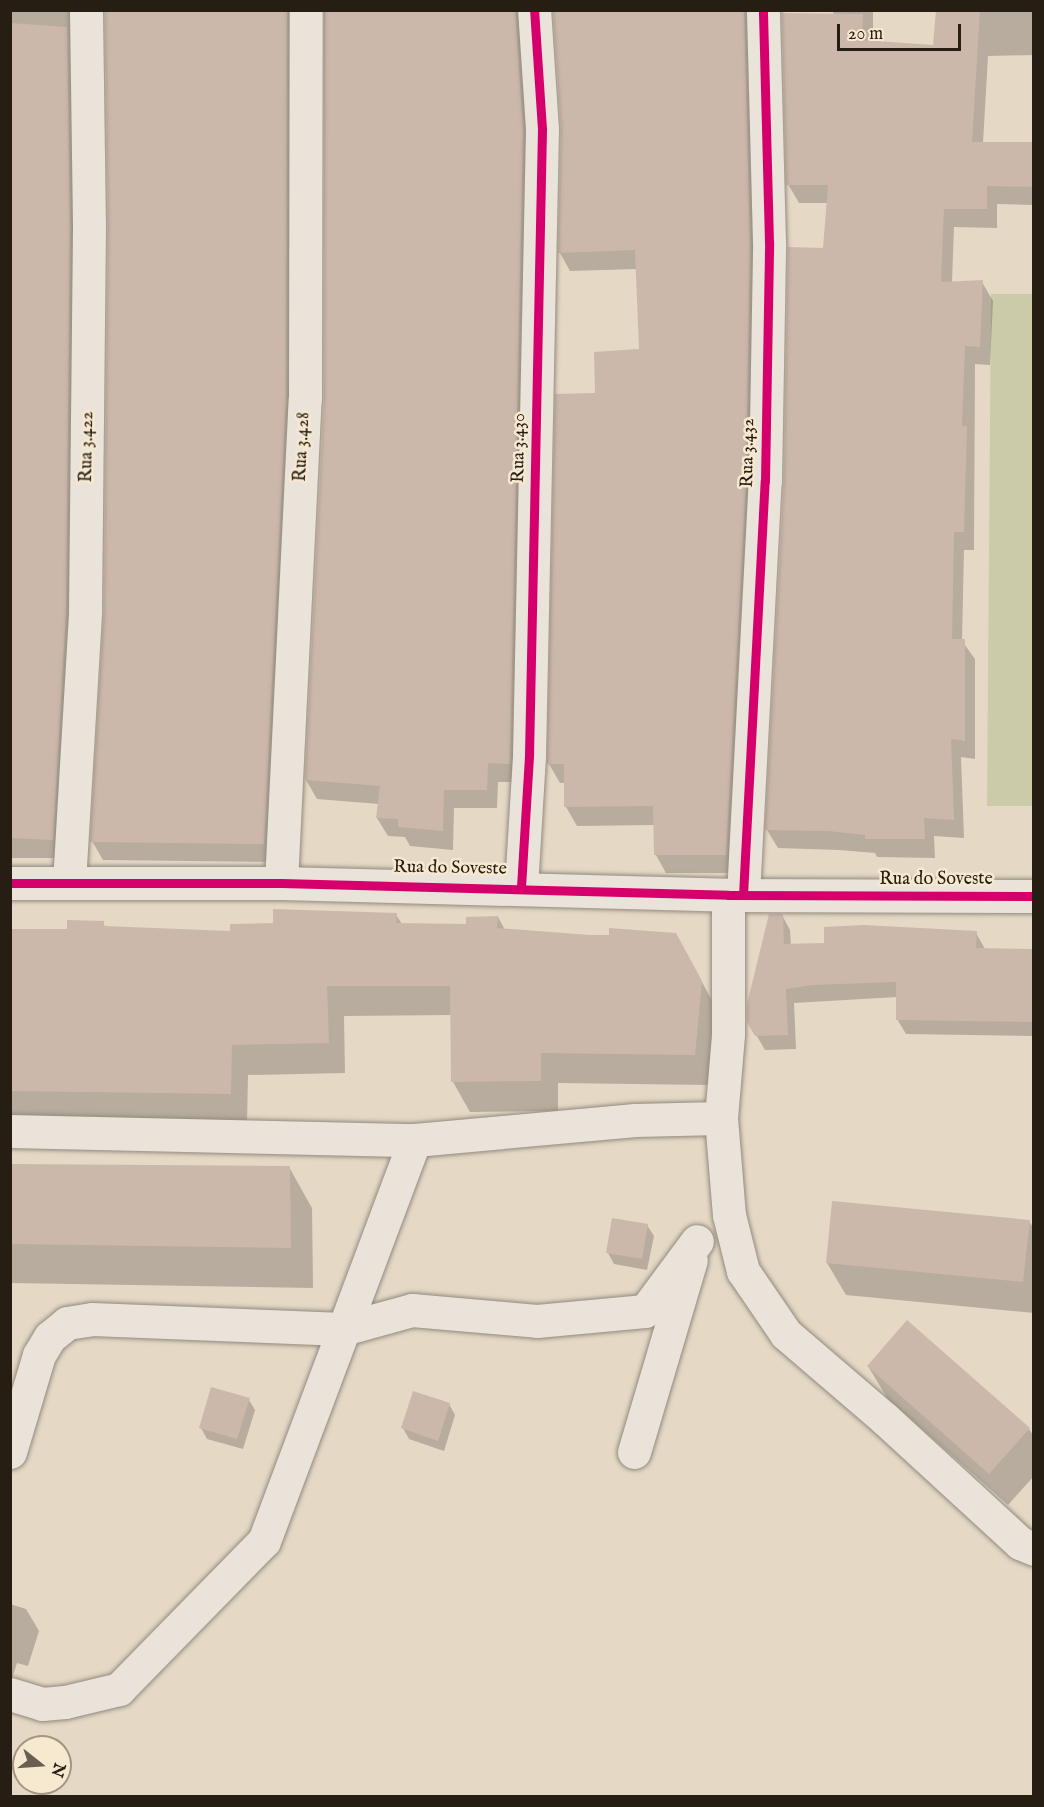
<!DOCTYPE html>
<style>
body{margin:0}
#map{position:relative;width:1044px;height:1807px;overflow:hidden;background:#e5d8c5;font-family:"IM FELL English",serif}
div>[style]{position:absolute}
.green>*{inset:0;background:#cbcba9}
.shadow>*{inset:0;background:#0003}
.building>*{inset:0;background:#cbb8ab}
.roads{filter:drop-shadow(0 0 2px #938a7f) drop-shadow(0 0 2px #938a7f)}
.minor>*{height:33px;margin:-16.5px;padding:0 16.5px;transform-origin:16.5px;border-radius:16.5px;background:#e9e3d9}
.cycleway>*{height:9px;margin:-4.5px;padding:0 4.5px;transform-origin:4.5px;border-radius:4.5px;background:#d6006c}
span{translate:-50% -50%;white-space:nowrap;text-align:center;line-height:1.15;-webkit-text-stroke:5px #f7e8d0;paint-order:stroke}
.street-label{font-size:18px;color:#261d13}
.frame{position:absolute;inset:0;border:12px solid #261d13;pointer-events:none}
.north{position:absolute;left:12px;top:1735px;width:60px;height:60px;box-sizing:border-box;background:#f7e8d0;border:2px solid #a39784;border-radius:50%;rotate:107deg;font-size:16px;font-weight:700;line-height:24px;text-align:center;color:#261d13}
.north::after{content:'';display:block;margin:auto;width:21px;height:27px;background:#695e51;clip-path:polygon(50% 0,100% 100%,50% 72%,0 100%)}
.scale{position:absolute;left:837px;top:24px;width:124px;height:27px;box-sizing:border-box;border:3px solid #261d13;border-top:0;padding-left:8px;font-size:18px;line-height:21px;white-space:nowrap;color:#261d13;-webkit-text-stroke:4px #f7e8d0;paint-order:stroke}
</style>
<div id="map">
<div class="green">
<div style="clip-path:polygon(991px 294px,1033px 294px,1033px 806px,987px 806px)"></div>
</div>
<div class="shadow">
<div style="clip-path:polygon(10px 10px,309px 10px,296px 418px,274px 862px,103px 860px,92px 841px,105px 610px,109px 226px,106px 12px,88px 12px,63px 858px,10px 858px)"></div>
<div style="clip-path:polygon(542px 10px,533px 149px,520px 782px,498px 782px,497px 808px,454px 808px,453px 850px,410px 846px,405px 837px,388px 836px,377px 818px,379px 804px,317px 799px,306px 780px,325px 399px,324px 10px)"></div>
<div style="clip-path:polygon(547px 10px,759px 10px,760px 262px,736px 873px,666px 873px,656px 855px,655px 825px,577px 826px,566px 807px,566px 783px,560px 783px,549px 764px,597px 394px,640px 350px,637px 269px,570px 271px,560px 253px,562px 128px,555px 14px)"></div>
<div style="clip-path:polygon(834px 10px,873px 10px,873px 42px,934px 47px,937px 10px,1034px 10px,1034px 55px,988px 56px,983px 143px,1034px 144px,1034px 205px,997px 204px,997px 228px,954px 227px,952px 283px,982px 282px,993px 301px,990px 365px,975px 364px,974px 550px,964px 550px,962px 641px,975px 659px,975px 759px,961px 757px,964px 838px,934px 836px,935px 858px,877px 857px,875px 853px,839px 850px,778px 848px,767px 830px,828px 203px,799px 203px,788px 184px)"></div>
<div style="clip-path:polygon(396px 915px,402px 924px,467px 925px,498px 917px,505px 930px,693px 965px,718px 1012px,711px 1085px,558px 1083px,558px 1111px,470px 1112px,453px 1082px,452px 1015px,344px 1016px,345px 1073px,248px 1075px,247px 1124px,10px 1121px,10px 930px,69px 930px,103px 923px,106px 928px,232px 933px,274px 925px)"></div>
<div style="clip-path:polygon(782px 915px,790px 930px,791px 946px,976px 933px,985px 949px,1034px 950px,1034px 1036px,906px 1034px,897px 1019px,897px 997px,794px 1003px,796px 1049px,765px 1050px,748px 1021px)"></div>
<div style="clip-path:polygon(10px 1165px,289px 1167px,312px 1208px,313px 1288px,10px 1283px)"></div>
<div style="clip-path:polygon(1029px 1221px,1034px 1229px,1034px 1313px,846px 1295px,827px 1263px)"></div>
<div style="clip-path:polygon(647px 1225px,654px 1236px,647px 1270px,614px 1264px,608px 1253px)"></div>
<div style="clip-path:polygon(868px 1366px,1029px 1429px,1034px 1437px,1034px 1476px,1008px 1505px,887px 1398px)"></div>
<div style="clip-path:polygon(249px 1400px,255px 1410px,243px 1449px,207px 1439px,201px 1428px)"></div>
<div style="clip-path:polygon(449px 1404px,455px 1415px,444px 1451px,409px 1439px,403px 1428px)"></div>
<div style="clip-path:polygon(10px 1604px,26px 1609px,39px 1631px,28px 1666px,17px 1663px,12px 1679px)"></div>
</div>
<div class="building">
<div style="clip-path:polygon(105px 10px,287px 10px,286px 399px,264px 844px,90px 842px,104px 610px,108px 226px)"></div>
<div style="clip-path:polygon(325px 10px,515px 10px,523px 129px,510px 764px,488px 763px,487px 790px,444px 790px,443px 831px,398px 827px,398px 819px,376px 818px,380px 786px,305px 780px,324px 400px)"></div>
<div style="clip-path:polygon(553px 10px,744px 10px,750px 242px,746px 480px,726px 855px,654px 855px,653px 806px,564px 807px,564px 764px,547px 764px,555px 394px,595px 393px,594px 352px,639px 349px,635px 250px,558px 253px,561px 128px)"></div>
<div style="clip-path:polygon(936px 10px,980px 10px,972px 142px,1034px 142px,1034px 187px,987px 186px,987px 209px,944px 209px,941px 282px,983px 280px,980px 347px,965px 346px,962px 426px,967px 426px,964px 532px,954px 532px,952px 639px,965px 639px,965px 741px,951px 739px,954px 820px,924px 818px,925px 839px,865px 839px,865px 835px,828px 831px,765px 830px,784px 481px,788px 247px,823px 248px,828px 185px,786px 185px,782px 13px,863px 14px,862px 40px,933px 45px)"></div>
<div style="clip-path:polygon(10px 23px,67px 27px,70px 226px,66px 609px,53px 840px,10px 838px)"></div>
<div style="clip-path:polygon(273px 909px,397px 913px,396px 923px,466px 924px,466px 917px,498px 916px,497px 928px,590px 935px,609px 935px,609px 928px,676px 933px,702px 981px,695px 1055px,541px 1053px,541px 1081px,451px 1082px,450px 986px,327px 986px,329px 1043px,232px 1045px,231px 1094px,10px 1091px,10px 929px,67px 929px,67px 920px,104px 921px,104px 926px,230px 931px,230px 924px,273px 923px)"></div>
<div style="clip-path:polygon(769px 914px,783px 914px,784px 944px,824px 943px,824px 927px,864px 925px,977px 931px,976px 948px,1033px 949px,1032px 1022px,896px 1020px,896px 982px,812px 985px,786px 989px,788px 1035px,755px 1036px,747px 1022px,747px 1004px)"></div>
<div style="clip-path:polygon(10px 1164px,290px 1166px,291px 1248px,10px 1244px)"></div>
<div style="clip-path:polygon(832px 1201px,1030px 1220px,1023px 1282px,826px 1263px)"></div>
<div style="clip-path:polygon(612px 1218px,648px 1224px,642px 1259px,606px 1253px)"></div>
<div style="clip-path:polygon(907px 1320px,1030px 1428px,989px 1474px,867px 1366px)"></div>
<div style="clip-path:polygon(211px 1387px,250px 1398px,237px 1439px,199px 1428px)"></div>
<div style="clip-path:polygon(413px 1391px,450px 1403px,438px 1441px,401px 1428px)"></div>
</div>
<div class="roads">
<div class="minor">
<div style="left:10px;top:883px;width:271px"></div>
<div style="left:281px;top:883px;width:447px;rotate:1.5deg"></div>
<div style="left:728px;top:895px;width:306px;rotate:0.2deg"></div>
<div style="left:69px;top:883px;width:273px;rotate:-86.6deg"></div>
<div style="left:85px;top:610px;width:384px;rotate:-89.4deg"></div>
<div style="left:89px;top:226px;width:216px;rotate:-90.8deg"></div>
<div style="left:281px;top:883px;width:485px;rotate:-87.2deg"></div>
<div style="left:305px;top:399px;width:389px;rotate:-89.9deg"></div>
<div style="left:521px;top:887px;width:132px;rotate:-86.5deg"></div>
<div style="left:529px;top:755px;width:626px;rotate:-88.81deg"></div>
<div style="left:542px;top:129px;width:119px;rotate:-93.8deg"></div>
<div style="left:743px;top:895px;width:415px;rotate:-87deg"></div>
<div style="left:765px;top:481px;width:239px;rotate:-89deg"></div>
<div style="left:769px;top:242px;width:232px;rotate:-91.5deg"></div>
<div style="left:721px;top:1118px;width:97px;rotate:85.3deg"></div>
<div style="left:729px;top:1215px;width:58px;rotate:76deg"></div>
<div style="left:743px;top:1271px;width:76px;rotate:55.7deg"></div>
<div style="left:786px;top:1334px;width:129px;rotate:40.6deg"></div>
<div style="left:884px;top:1418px;width:185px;rotate:42.6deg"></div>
<div style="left:1020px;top:1543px;width:15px;rotate:23deg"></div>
<div style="left:10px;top:1131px;width:405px;rotate:1.3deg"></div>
<div style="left:415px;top:1140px;width:221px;rotate:-5.2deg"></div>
<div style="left:635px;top:1120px;width:86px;rotate:-1.3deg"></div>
<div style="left:721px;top:1118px;width:84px;rotate:-85.2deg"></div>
<div style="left:728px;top:1034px;width:139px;rotate:-90deg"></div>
<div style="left:10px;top:1452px;width:101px;rotate:-73.4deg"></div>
<div style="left:39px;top:1355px;width:21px;rotate:-59deg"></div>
<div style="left:50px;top:1337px;width:22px;rotate:-39deg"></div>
<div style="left:67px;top:1323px;width:25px;rotate:-9deg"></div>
<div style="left:92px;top:1319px;width:251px;rotate:2.3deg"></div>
<div style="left:343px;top:1329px;width:72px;rotate:-15.4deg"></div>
<div style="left:412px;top:1310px;width:125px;rotate:5deg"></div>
<div style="left:537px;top:1321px;width:108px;rotate:-5.3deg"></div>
<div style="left:645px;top:1311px;width:87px;rotate:-53.4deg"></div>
<div style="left:634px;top:1452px;width:200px;rotate:-73.5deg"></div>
<div style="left:10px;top:1694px;width:34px;rotate:17deg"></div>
<div style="left:42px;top:1704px;width:23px;rotate:-5deg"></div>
<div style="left:65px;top:1702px;width:56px;rotate:-13.5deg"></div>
<div style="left:119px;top:1689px;width:207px;rotate:-45.6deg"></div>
<div style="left:264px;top:1541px;width:428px;rotate:-69.4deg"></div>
</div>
</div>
<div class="cycleway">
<div style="left:10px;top:883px;width:271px"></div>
<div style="left:281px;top:883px;width:447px;rotate:1.5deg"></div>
<div style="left:728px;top:895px;width:306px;rotate:0.2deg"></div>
<div style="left:521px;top:887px;width:132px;rotate:-86.5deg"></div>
<div style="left:529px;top:755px;width:626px;rotate:-88.81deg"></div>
<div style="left:542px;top:129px;width:119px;rotate:-93.8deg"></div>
<div style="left:743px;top:895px;width:415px;rotate:-87deg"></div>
<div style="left:765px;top:481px;width:239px;rotate:-89deg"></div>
<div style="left:769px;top:242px;width:232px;rotate:-91.5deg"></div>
</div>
<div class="street-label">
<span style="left:88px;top:447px;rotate:-89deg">Rua 3.422</span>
<span style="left:303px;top:447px;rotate:-87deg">Rua 3.428</span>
<span style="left:520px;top:448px;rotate:-89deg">Rua 3.430</span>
<span style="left:749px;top:453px;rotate:-89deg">Rua 3.432</span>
<span style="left:450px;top:869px;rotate:1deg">Rua do Soveste</span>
<span style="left:936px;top:880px">Rua do Soveste</span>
</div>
<div class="frame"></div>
<div class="north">N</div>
<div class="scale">20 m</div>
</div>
